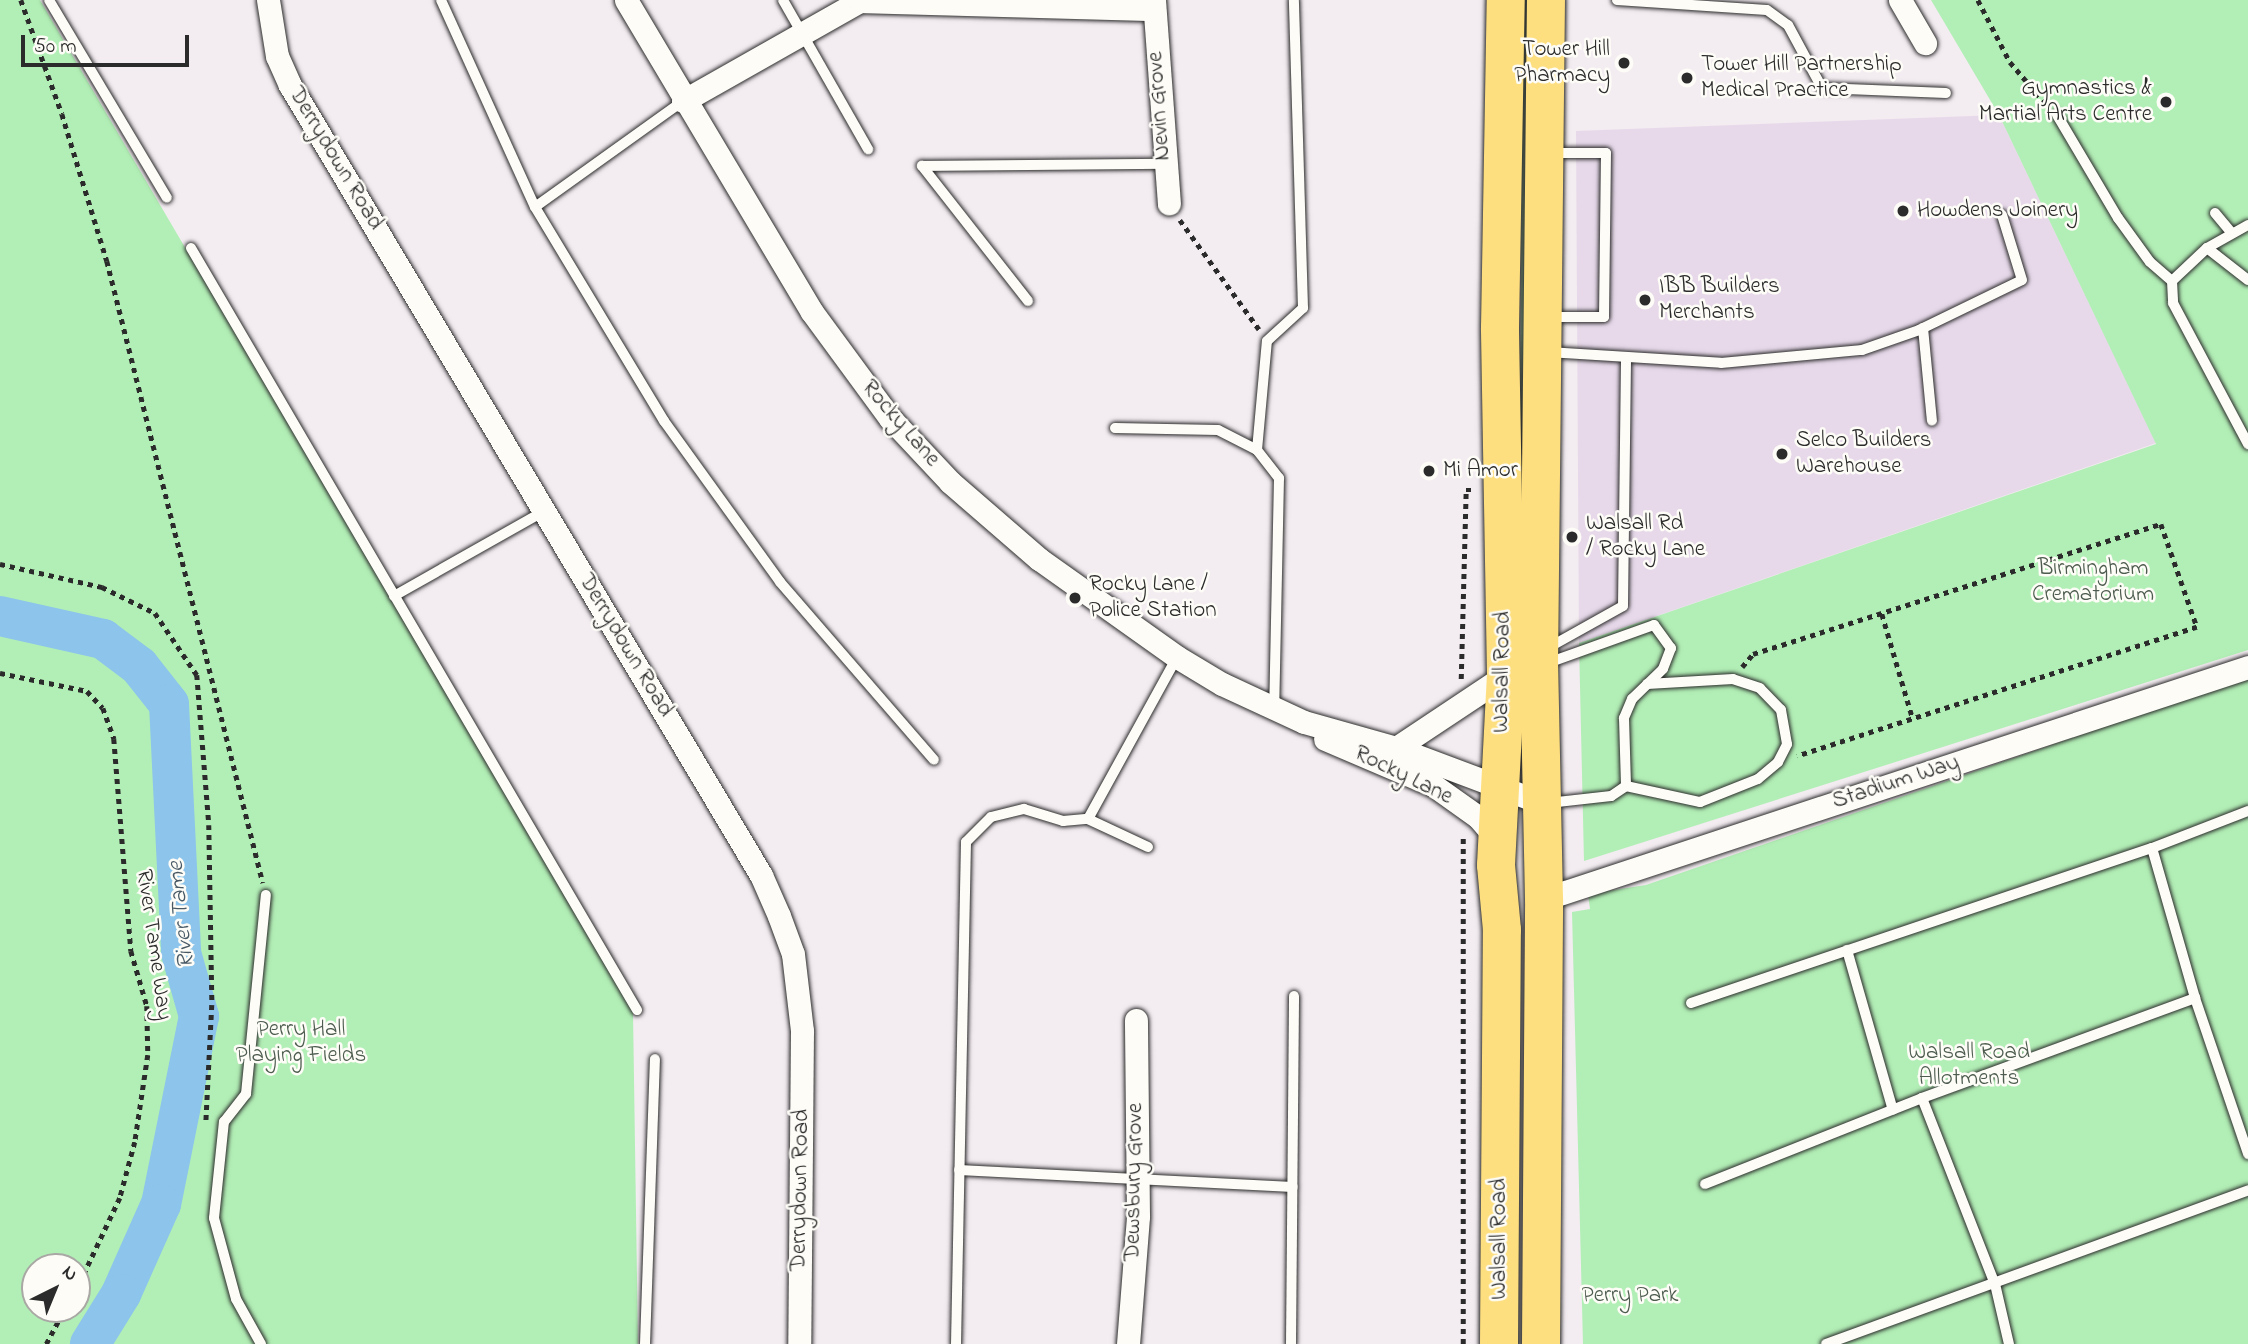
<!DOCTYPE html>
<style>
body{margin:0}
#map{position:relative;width:2248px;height:1344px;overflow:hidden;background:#f3ecf1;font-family:"Indie Flower",sans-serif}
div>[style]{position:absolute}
.built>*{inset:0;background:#e7d9ea}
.green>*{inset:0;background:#b2efb6}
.river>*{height:40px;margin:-20px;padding:0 20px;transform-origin:20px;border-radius:20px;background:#8cc4eb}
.path>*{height:4.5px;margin-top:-2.25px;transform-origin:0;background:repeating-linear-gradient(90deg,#2b2b2b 0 5px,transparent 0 10px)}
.roads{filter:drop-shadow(0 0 2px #2b2b2b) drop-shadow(0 0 2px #2b2b2b)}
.lane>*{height:10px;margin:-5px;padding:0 5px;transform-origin:5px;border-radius:5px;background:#fdfcf7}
.street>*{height:23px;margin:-11.5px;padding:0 11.5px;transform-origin:11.5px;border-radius:11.5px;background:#fdfcf7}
.highway>*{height:38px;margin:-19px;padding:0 19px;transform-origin:19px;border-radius:19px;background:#fedf80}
.dots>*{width:19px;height:19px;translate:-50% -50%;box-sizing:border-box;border:4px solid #fdfcf7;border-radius:50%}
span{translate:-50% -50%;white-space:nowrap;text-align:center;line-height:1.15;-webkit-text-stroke:5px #fdfcf7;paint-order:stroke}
.poi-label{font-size:23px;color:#2b2b2b}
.right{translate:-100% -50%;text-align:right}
.left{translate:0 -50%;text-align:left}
.street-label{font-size:23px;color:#2b2b2b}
.park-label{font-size:23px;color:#4d5c4e}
.water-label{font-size:24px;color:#485965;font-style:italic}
.north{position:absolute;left:21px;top:1253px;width:70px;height:70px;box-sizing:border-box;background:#fdfcf7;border:2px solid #a9a8a5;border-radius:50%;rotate:43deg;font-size:19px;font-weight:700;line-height:28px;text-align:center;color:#2b2b2b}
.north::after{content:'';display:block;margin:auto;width:24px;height:32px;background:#2b2b2b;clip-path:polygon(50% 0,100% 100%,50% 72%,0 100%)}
.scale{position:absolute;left:21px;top:35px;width:168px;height:32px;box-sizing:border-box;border:4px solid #2b2b2b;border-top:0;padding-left:9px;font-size:21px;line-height:24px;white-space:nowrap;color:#2b2b2b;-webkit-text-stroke:5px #fdfcf7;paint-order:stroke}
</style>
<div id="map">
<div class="built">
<div style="clip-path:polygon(1999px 115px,2156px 443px,1579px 643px,1576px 131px)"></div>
</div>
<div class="green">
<div style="clip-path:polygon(evenodd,0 0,40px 0,633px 1012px,638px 1344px,0 1344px,0 0,35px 1267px,77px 1267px,77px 1309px,35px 1309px,35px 1267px)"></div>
<div style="clip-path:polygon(1523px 0,1534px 0,1532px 434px,1520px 434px)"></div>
<div style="clip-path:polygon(1931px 0,2248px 0,2248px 650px,1584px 861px,1579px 643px,2156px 444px,1999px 115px)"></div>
<div style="clip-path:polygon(2248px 677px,2248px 1344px,1583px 1344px,1572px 912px,1590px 909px,1588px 894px,1646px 885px)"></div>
</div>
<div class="river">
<div style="left:0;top:616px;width:106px;rotate:12.6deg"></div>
<div style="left:103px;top:639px;width:45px;rotate:36.9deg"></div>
<div style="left:139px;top:666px;width:48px;rotate:51.7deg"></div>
<div style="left:169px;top:704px;width:249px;rotate:87.2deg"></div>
<div style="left:181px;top:953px;width:66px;rotate:74.1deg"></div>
<div style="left:199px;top:1016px;width:192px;rotate:101.4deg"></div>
<div style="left:161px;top:1204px;width:98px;rotate:114deg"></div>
<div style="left:121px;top:1294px;width:59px;rotate:121.8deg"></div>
</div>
<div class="path">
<div style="left:21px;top:0;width:121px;rotate:70.2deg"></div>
<div style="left:62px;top:114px;width:154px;rotate:73deg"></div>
<div style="left:107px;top:261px;width:641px;rotate:75.92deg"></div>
<div style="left:1978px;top:0;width:70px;rotate:62.7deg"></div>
<div style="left:2010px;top:62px;width:55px;rotate:49.4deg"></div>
<div style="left:1180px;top:220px;width:135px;rotate:54.1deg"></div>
<div style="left:0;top:564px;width:105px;rotate:12.7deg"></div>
<div style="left:102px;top:587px;width:59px;rotate:26.1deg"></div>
<div style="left:155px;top:613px;width:75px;rotate:55.9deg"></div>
<div style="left:197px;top:675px;width:150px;rotate:85.4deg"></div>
<div style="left:209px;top:825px;width:180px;rotate:89deg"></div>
<div style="left:212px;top:1005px;width:119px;rotate:92.9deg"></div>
<div style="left:1882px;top:614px;width:109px;rotate:73.6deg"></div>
<div style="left:1742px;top:667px;width:17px;rotate:-50deg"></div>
<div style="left:1753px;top:654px;width:428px;rotate:-17.7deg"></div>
<div style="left:2161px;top:524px;width:109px;rotate:70.7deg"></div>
<div style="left:2197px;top:627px;width:420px;rotate:162.1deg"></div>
<div style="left:0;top:673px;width:89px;rotate:11.7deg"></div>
<div style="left:87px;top:691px;width:23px;rotate:47deg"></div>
<div style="left:103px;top:708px;width:33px;rotate:70deg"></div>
<div style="left:114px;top:739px;width:213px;rotate:85.4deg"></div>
<div style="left:131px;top:951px;width:57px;rotate:73.8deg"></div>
<div style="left:147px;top:1006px;width:49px;rotate:88.8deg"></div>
<div style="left:148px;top:1055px;width:88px;rotate:98.5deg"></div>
<div style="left:135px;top:1142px;width:58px;rotate:105deg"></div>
<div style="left:120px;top:1198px;width:101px;rotate:115.3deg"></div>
<div style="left:1461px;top:679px;width:189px;rotate:-88.5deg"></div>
<div style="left:1466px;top:490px;width:8px"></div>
<div style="left:46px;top:1344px;width:40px;rotate:-62deg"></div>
<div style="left:1463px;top:1344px;width:510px;rotate:-90deg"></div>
</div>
<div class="roads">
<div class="lane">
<div style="left:49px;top:0;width:230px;rotate:59.2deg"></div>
<div style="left:441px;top:0;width:227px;rotate:65.6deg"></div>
<div style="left:783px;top:0;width:172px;rotate:60.3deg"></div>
<div style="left:1617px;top:0;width:150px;rotate:3.8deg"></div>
<div style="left:1767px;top:10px;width:26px;rotate:36deg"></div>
<div style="left:1788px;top:25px;width:72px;rotate:61.6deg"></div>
<div style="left:1822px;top:88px;width:124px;rotate:2.3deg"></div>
<div style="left:683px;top:101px;width:182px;rotate:144.4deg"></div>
<div style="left:535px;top:207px;width:250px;rotate:58.9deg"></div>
<div style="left:664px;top:421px;width:198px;rotate:54.2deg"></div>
<div style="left:780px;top:582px;width:235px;rotate:49.1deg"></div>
<div style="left:2057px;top:115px;width:120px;rotate:59.4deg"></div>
<div style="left:2118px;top:218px;width:54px;rotate:54deg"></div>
<div style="left:2150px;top:262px;width:29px;rotate:41deg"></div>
<div style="left:2215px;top:213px;width:26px;rotate:50deg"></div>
<div style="left:191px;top:248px;width:883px;rotate:59.66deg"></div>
<div style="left:2207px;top:248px;width:47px;rotate:-29.3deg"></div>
<div style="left:2248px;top:280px;width:52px;rotate:-142deg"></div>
<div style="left:2207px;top:248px;width:48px;rotate:136.7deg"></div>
<div style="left:2172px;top:281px;width:22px;rotate:87deg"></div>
<div style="left:2173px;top:303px;width:160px;rotate:62deg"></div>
<div style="left:1028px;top:301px;width:172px;rotate:-128.1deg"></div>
<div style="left:922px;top:166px;width:241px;rotate:-0.5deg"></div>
<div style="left:1548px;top:317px;width:56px"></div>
<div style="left:1604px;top:317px;width:164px;rotate:-89.3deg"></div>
<div style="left:1606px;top:153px;width:55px;rotate:180deg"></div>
<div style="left:1923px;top:328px;width:93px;rotate:84.5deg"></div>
<div style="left:1548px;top:352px;width:173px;rotate:3.6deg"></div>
<div style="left:1721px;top:363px;width:142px;rotate:-5.3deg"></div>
<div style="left:1862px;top:350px;width:60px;rotate:-19.3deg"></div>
<div style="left:1919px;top:330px;width:114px;rotate:-25.9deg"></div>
<div style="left:2022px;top:280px;width:68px;rotate:-107.1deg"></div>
<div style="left:1115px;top:428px;width:103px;rotate:1.1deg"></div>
<div style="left:1218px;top:430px;width:44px;rotate:27.1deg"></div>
<div style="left:1257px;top:450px;width:36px;rotate:52deg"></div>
<div style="left:1279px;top:478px;width:230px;rotate:91.2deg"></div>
<div style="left:1257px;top:450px;width:109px;rotate:-84.8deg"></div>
<div style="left:1267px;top:341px;width:49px;rotate:-42.5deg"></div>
<div style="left:1303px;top:308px;width:308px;rotate:-91.7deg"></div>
<div style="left:394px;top:596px;width:172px;rotate:-29.5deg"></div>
<div style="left:1546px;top:649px;width:88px;rotate:-29.2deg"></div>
<div style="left:1623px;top:606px;width:249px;rotate:-89.3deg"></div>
<div style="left:1545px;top:664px;width:116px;rotate:-19.7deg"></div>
<div style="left:1654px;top:625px;width:29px;rotate:54deg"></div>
<div style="left:1671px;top:648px;width:22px;rotate:111deg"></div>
<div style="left:1663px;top:669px;width:43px;rotate:135.9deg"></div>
<div style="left:1632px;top:699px;width:21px;rotate:113deg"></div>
<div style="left:1624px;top:718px;width:68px;rotate:88.3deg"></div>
<div style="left:1626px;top:786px;width:18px;rotate:146deg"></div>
<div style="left:1611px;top:796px;width:63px;rotate:173.7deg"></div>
<div style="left:1626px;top:786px;width:76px;rotate:12.2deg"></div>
<div style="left:1700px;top:802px;width:62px;rotate:-21.6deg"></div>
<div style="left:1758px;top:779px;width:26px;rotate:-40deg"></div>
<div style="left:1778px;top:762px;width:20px;rotate:-63deg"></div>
<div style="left:1787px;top:744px;width:35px;rotate:-100deg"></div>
<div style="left:1781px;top:710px;width:30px;rotate:-134deg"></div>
<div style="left:1760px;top:688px;width:28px;rotate:-162deg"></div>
<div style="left:1733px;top:679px;width:86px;rotate:176.7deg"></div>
<div style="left:1148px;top:847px;width:66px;rotate:-155deg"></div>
<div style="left:1088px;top:819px;width:185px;rotate:-61.2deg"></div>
<div style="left:2152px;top:848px;width:103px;rotate:-21.1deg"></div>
<div style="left:1847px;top:950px;width:166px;rotate:74deg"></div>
<div style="left:1691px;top:1003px;width:486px;rotate:-18.6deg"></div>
<div style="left:2152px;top:848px;width:156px;rotate:74deg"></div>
<div style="left:2195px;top:998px;width:165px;rotate:71.2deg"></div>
<div style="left:1922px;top:1098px;width:291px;rotate:-20.1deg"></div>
<div style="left:959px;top:1170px;width:334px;rotate:2.9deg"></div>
<div style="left:1705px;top:1184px;width:233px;rotate:-21.6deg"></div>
<div style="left:1922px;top:1098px;width:200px;rotate:68.6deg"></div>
<div style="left:1995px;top:1284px;width:62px;rotate:76.9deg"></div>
<div style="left:261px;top:1344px;width:51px;rotate:-119.1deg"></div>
<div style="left:236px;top:1299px;width:84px;rotate:-105.2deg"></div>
<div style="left:214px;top:1218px;width:97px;rotate:-84.1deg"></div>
<div style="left:224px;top:1122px;width:36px;rotate:-52deg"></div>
<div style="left:246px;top:1094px;width:200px;rotate:-84.3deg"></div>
<div style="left:645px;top:1344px;width:285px;rotate:-88deg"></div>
<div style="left:956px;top:1344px;width:502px;rotate:-88.86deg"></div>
<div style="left:966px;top:842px;width:35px;rotate:-45deg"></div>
<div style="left:991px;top:817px;width:34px;rotate:-14deg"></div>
<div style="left:1024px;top:809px;width:41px;rotate:17.1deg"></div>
<div style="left:1063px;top:821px;width:25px;rotate:-5deg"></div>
<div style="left:1291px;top:1344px;width:348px;rotate:-89.5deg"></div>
<div style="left:1826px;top:1344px;width:449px;rotate:-20deg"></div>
</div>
<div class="street">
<div style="left:268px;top:0;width:57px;rotate:80.9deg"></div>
<div style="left:277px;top:56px;width:32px;rotate:66deg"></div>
<div style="left:290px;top:85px;width:920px;rotate:59.2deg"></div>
<div style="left:761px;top:875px;width:45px;rotate:66.3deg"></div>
<div style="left:779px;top:916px;width:40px;rotate:69.8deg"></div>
<div style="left:793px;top:954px;width:78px;rotate:83.3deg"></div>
<div style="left:802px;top:1031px;width:313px;rotate:90.5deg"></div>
<div style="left:626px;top:0;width:363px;rotate:59.2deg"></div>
<div style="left:812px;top:312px;width:132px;rotate:53.7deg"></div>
<div style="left:890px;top:418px;width:88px;rotate:46.8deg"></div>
<div style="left:950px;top:482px;width:118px;rotate:40.9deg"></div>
<div style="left:1039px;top:559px;width:169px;rotate:35.4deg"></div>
<div style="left:1177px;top:657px;width:52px;rotate:31deg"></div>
<div style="left:1222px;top:684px;width:90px;rotate:24.9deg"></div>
<div style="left:1304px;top:722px;width:96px;rotate:15.8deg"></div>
<div style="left:1396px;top:748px;width:156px;rotate:20.6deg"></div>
<div style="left:1154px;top:0;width:204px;rotate:85.8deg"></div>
<div style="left:1900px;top:0;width:50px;rotate:59.8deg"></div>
<div style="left:683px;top:101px;width:203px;rotate:-29.5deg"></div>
<div style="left:860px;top:1px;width:294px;rotate:1.6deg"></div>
<div style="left:1325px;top:739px;width:117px;rotate:23.1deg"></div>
<div style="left:1433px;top:785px;width:55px;rotate:35.4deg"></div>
<div style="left:1478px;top:817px;width:28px;rotate:49deg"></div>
<div style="left:1396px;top:748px;width:132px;rotate:-33.6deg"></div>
<div style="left:1544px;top:899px;width:741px;rotate:-18.24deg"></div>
<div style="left:1128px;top:1344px;width:128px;rotate:-85.5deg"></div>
<div style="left:1138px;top:1216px;width:196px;rotate:-90.6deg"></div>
</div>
<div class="highway">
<div style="left:1499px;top:1344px;width:414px;rotate:-89.6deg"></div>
<div style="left:1502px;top:930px;width:65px;rotate:-95.3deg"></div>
<div style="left:1496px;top:865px;width:190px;rotate:-87deg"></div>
<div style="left:1506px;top:675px;width:347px;rotate:-91deg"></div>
<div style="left:1500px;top:328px;width:328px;rotate:-89deg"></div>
<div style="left:1541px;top:1344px;width:445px;rotate:-89.6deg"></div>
<div style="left:1544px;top:899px;width:233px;rotate:-91.2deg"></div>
<div style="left:1539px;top:666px;width:666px;rotate:-89.4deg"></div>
</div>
</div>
<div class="dots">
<div style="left:1624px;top:63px;background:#2b2b2b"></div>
<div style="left:1687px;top:78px;background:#2b2b2b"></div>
<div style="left:2166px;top:102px;background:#2b2b2b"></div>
<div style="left:1903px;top:211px;background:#2b2b2b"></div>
<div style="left:1645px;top:300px;background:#2b2b2b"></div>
<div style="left:1782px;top:454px;background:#2b2b2b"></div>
<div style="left:1429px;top:471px;background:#2b2b2b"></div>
<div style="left:1572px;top:537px;background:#2b2b2b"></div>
<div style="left:1075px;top:598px;background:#2b2b2b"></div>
</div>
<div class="poi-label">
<span class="right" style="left:1610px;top:63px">Tower Hill<br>Pharmacy</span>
<span class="left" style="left:1701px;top:78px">Tower Hill Partnership<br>Medical Practice</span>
<span class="right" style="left:2152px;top:102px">Gymnastics &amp;<br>Martial Arts Centre</span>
<span class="left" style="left:1917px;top:211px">Howdens Joinery</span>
<span class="left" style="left:1659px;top:300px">IBB Builders<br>Merchants</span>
<span class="left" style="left:1796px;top:454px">Selco Builders<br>Warehouse</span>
<span class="left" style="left:1443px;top:471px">Mi Amor</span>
<span class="left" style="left:1586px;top:537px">Walsall Rd<br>/ Rocky Lane</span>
<span class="left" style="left:1089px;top:598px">Rocky Lane /<br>Police Station</span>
</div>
<div class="street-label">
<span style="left:1160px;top:106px;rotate:-94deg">Nevin Grove</span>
<span style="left:335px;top:159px;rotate:59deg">Derrydown Road</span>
<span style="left:900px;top:424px;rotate:49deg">Rocky Lane</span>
<span style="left:625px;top:646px;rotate:59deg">Derrydown Road</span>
<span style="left:1503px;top:672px;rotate:-89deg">Walsall Road</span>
<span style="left:1403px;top:776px;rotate:26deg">Rocky Lane</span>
<span style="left:1896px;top:783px;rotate:-18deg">Stadium Way</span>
<span style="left:153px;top:945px;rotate:82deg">River Tame Way</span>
<span style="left:1135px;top:1182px;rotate:-89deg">Dewsbury Grove</span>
<span style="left:801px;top:1190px;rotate:-89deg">Derrydown Road</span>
<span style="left:1500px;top:1239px;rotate:-90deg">Walsall Road</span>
</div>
<div class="park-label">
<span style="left:2093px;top:582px">Birmingham<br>Crematorium</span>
<span style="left:301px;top:1043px">Perry Hall<br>Playing Fields</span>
<span style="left:1969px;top:1066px">Walsall Road<br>Allotments</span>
<span style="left:1630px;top:1296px">Perry Park</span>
</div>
<div class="water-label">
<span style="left:182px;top:915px;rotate:-96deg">River Tame</span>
</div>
<div class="north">N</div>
<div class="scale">50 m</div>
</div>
